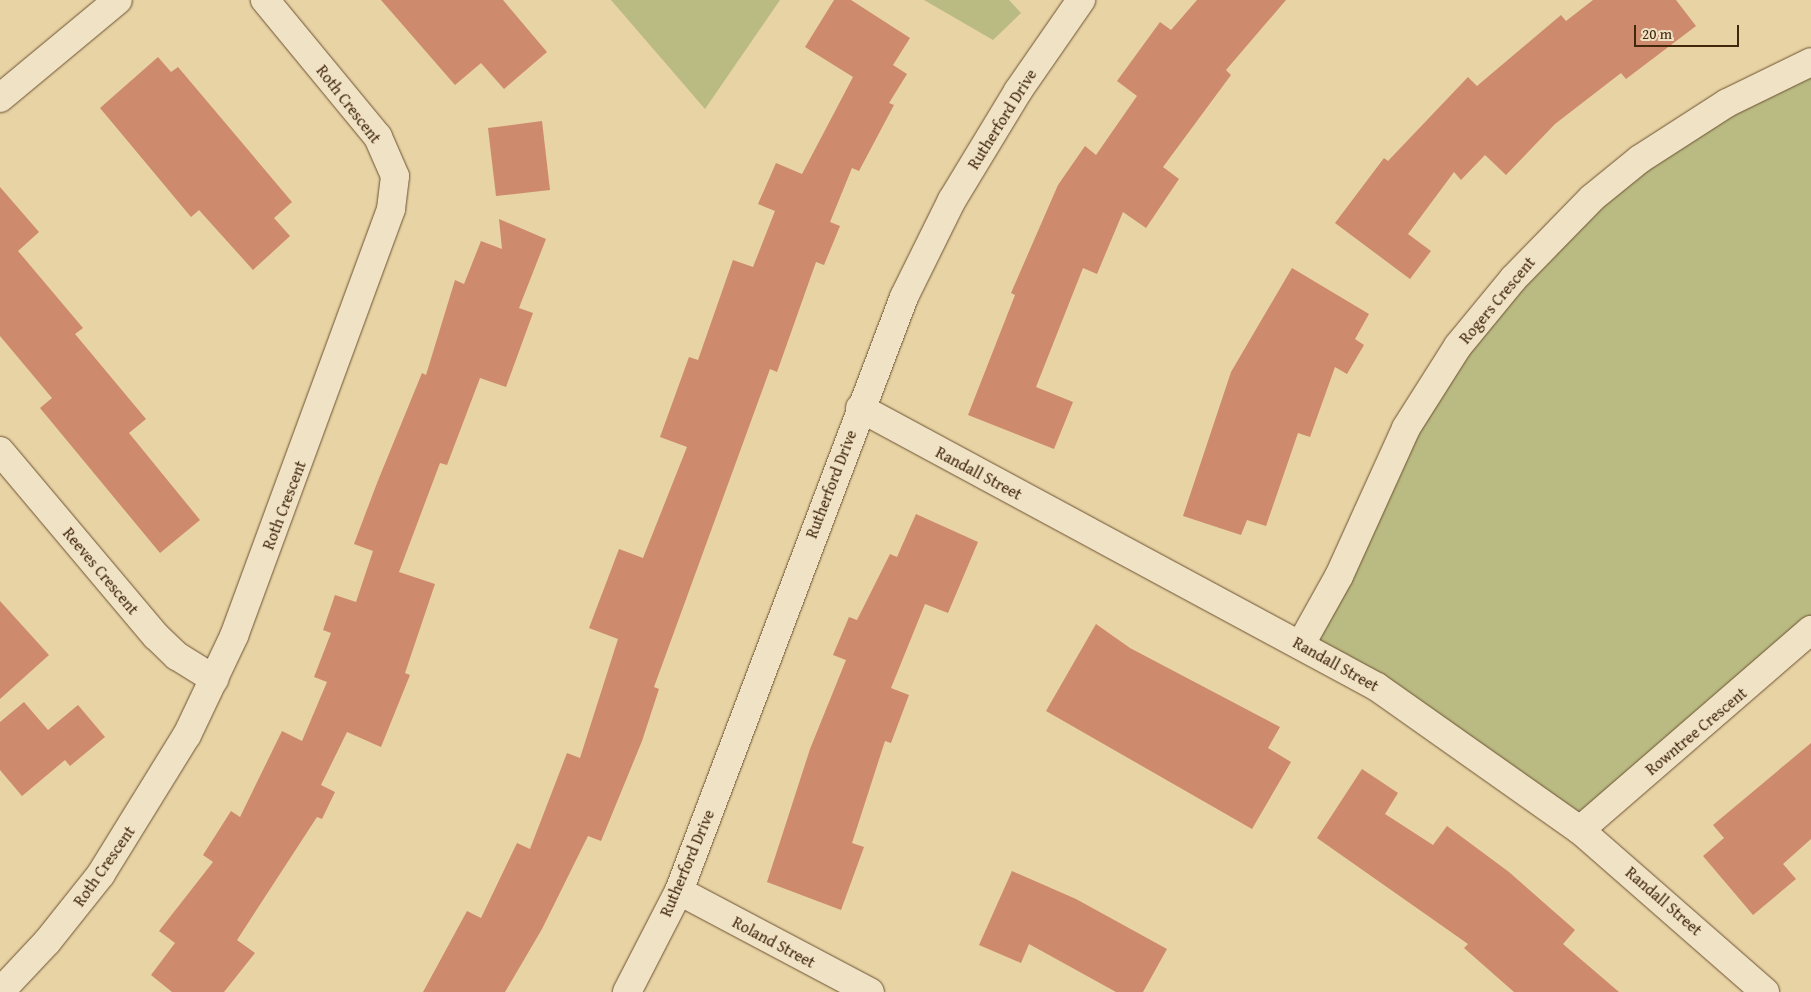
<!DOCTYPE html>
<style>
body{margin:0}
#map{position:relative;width:1811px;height:992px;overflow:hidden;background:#e8d3a5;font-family:"Gentium Book Plus",serif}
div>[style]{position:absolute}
.green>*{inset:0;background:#babb83}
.building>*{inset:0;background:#cd8a6c}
.roads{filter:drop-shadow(0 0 1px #6c5232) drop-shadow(0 0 1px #6c5232)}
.street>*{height:28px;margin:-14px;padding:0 14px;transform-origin:14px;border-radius:14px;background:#f0e2c4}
.secondary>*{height:28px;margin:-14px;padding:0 14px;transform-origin:14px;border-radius:14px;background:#f0e2c4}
span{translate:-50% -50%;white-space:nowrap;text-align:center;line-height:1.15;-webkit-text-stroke:4px #f0e2c4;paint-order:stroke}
.street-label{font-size:16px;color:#42270c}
.scale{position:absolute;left:1634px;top:25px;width:105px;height:22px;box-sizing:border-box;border:2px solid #42270c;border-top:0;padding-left:6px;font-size:15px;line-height:18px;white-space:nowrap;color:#42270c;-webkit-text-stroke:4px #f0e2c4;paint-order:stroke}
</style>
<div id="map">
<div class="green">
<div style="clip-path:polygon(611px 0,780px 0,705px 109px)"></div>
<div style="clip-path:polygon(924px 0,1009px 0,1021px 13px,993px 40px)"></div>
<div style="clip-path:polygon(1811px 62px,1811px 630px,1580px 830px,1301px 644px,1406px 428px,1592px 198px)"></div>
</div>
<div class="building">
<div style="clip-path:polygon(381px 0,503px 0,547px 52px,504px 89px,481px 63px,455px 85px)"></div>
<div style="clip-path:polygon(834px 0,851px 0,910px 38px,893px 65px,907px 74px,889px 103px,894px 105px,859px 171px,852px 168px,830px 222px,840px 226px,824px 265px,816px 262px,777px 372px,770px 369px,654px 687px,659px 689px,642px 741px,601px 841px,588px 836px,542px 929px,505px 992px,423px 992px,467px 911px,481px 918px,517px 843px,530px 849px,567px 753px,580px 758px,618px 639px,589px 628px,619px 549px,643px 558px,687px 447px,660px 437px,689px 357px,698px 360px,733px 260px,753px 267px,775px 211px,758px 204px,776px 163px,802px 174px,853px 77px,805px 47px)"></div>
<div style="clip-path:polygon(1197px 0,1286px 0,1226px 70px,1231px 75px,1163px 167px,1179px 179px,1146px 228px,1123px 212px,1097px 274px,1083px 268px,1036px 387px,1073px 402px,1054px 449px,968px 415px,1015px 295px,1011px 293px,1058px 185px,1085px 146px,1096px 155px,1137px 96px,1117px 81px,1160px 22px,1171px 30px)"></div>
<div style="clip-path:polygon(1593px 0,1676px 0,1696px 26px,1626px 79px,1621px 73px,1555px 124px,1506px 175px,1485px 155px,1461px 180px,1454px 172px,1408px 234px,1431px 251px,1410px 279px,1335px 223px,1384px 158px,1388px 161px,1468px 77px,1477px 86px,1561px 15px,1566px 21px)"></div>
<div style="clip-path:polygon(158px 57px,171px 72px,178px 67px,292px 202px,274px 218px,290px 236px,253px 270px,199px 210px,191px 217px,100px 108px)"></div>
<div style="clip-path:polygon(542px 121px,550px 190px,496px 196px,488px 128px)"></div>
<div style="clip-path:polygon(0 187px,39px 232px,18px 251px,83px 328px,75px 334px,146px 419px,129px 433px,200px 520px,160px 553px,40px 408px,52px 398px,0 336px)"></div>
<div style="clip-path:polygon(499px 219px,546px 239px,519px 308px,533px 313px,506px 387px,480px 378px,447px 465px,440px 463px,399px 572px,435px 584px,405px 673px,410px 675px,381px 747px,347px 732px,321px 785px,335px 792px,322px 819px,317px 817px,237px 940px,255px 953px,224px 992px,172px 992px,151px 975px,175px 943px,159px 931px,213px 862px,203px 855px,231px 811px,240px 817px,282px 731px,302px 741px,327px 682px,314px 677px,331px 633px,323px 630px,335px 595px,356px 602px,373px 551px,354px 544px,377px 483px,422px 373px,426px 375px,455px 280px,464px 284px,481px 241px,502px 249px)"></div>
<div style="clip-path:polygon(1292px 268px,1369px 314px,1355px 339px,1364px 345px,1347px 374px,1335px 367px,1310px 437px,1298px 433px,1266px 526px,1247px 520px,1241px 535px,1183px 516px,1231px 372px)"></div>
<div style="clip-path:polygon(916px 514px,978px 542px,948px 613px,925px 604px,891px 688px,909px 695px,891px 743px,885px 741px,852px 843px,864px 847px,841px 910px,767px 882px,810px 749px,846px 660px,833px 655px,849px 617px,857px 620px,890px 554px,897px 557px)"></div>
<div style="clip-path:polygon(0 601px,49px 655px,0 699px)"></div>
<div style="clip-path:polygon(1096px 624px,1130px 648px,1280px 727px,1268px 748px,1291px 762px,1252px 829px,1046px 711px)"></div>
<div style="clip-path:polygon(24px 702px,48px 730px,78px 705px,105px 737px,70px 766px,65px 760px,22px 796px,0 770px,0 722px)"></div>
<div style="clip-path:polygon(1811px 743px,1811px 839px,1783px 864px,1796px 879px,1753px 915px,1703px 856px,1724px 838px,1713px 825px)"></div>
<div style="clip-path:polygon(1362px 769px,1398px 793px,1385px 814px,1433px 845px,1447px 826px,1509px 872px,1575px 930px,1563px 944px,1619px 992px,1514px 992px,1464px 948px,1468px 944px,1317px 838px)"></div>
<div style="clip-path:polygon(1012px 871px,1076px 899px,1167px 949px,1143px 992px,1116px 992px,1029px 944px,1021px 963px,979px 945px)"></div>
</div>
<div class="roads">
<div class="street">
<div style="left:0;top:98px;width:153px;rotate:-39.7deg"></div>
<div style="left:860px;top:408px;width:587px;rotate:28.35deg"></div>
<div style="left:1377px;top:687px;width:248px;rotate:35.2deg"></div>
<div style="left:1580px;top:830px;width:246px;rotate:41.2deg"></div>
<div style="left:0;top:451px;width:242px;rotate:49.9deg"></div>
<div style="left:156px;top:636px;width:29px;rotate:44deg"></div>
<div style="left:177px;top:656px;width:44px;rotate:31.9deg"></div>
<div style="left:1301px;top:644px;width:78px;rotate:-60.8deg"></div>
<div style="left:1339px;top:576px;width:162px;rotate:-65.6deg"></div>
<div style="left:1406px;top:428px;width:97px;rotate:-57.6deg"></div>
<div style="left:1458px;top:346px;width:87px;rotate:-50.6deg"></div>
<div style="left:1513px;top:279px;width:113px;rotate:-45.7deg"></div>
<div style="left:1592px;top:198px;width:62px;rotate:-39.1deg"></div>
<div style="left:1640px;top:159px;width:103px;rotate:-32.8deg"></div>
<div style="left:1727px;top:103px;width:93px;rotate:-26deg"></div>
<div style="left:1580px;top:830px;width:306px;rotate:-40.9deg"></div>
<div style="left:0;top:992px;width:69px;rotate:-46.8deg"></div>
<div style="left:47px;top:942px;width:87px;rotate:-51.5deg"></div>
<div style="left:101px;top:874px;width:163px;rotate:-58.3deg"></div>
<div style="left:187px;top:735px;width:110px;rotate:-64.6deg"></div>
<div style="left:234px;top:636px;width:455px;rotate:-69.8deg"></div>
<div style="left:391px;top:209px;width:33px;rotate:-83deg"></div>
<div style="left:395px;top:176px;width:43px;rotate:-113.6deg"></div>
<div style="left:378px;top:137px;width:178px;rotate:-129.5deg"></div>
</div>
<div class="secondary">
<div style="left:679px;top:891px;width:216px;rotate:27.9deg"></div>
<div style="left:627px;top:992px;width:114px;rotate:-62.8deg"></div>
<div style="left:679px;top:891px;width:635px;rotate:-69.25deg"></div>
<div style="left:904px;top:297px;width:108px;rotate:-63.7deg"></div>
<div style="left:952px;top:200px;width:127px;rotate:-58.8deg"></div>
<div style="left:1018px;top:91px;width:111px;rotate:-55.3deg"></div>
</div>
</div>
<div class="street-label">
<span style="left:349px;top:104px;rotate:52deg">Roth Crescent</span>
<span style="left:1002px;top:119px;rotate:-58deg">Rutherford Drive</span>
<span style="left:1497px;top:300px;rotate:-50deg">Rogers Crescent</span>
<span style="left:979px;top:473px;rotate:28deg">Randall Street</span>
<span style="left:831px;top:484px;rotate:-69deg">Rutherford Drive</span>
<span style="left:284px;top:505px;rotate:-69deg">Roth Crescent</span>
<span style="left:101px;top:571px;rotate:50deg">Reeves Crescent</span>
<span style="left:1336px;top:664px;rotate:29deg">Randall Street</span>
<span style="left:1696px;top:731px;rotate:-40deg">Rowntree Crescent</span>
<span style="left:687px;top:863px;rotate:-67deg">Rutherford Drive</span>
<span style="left:104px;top:866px;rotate:-55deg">Roth Crescent</span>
<span style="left:1664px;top:901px;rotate:41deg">Randall Street</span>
<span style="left:774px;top:942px;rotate:28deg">Roland Street</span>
</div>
<div class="scale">20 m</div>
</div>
